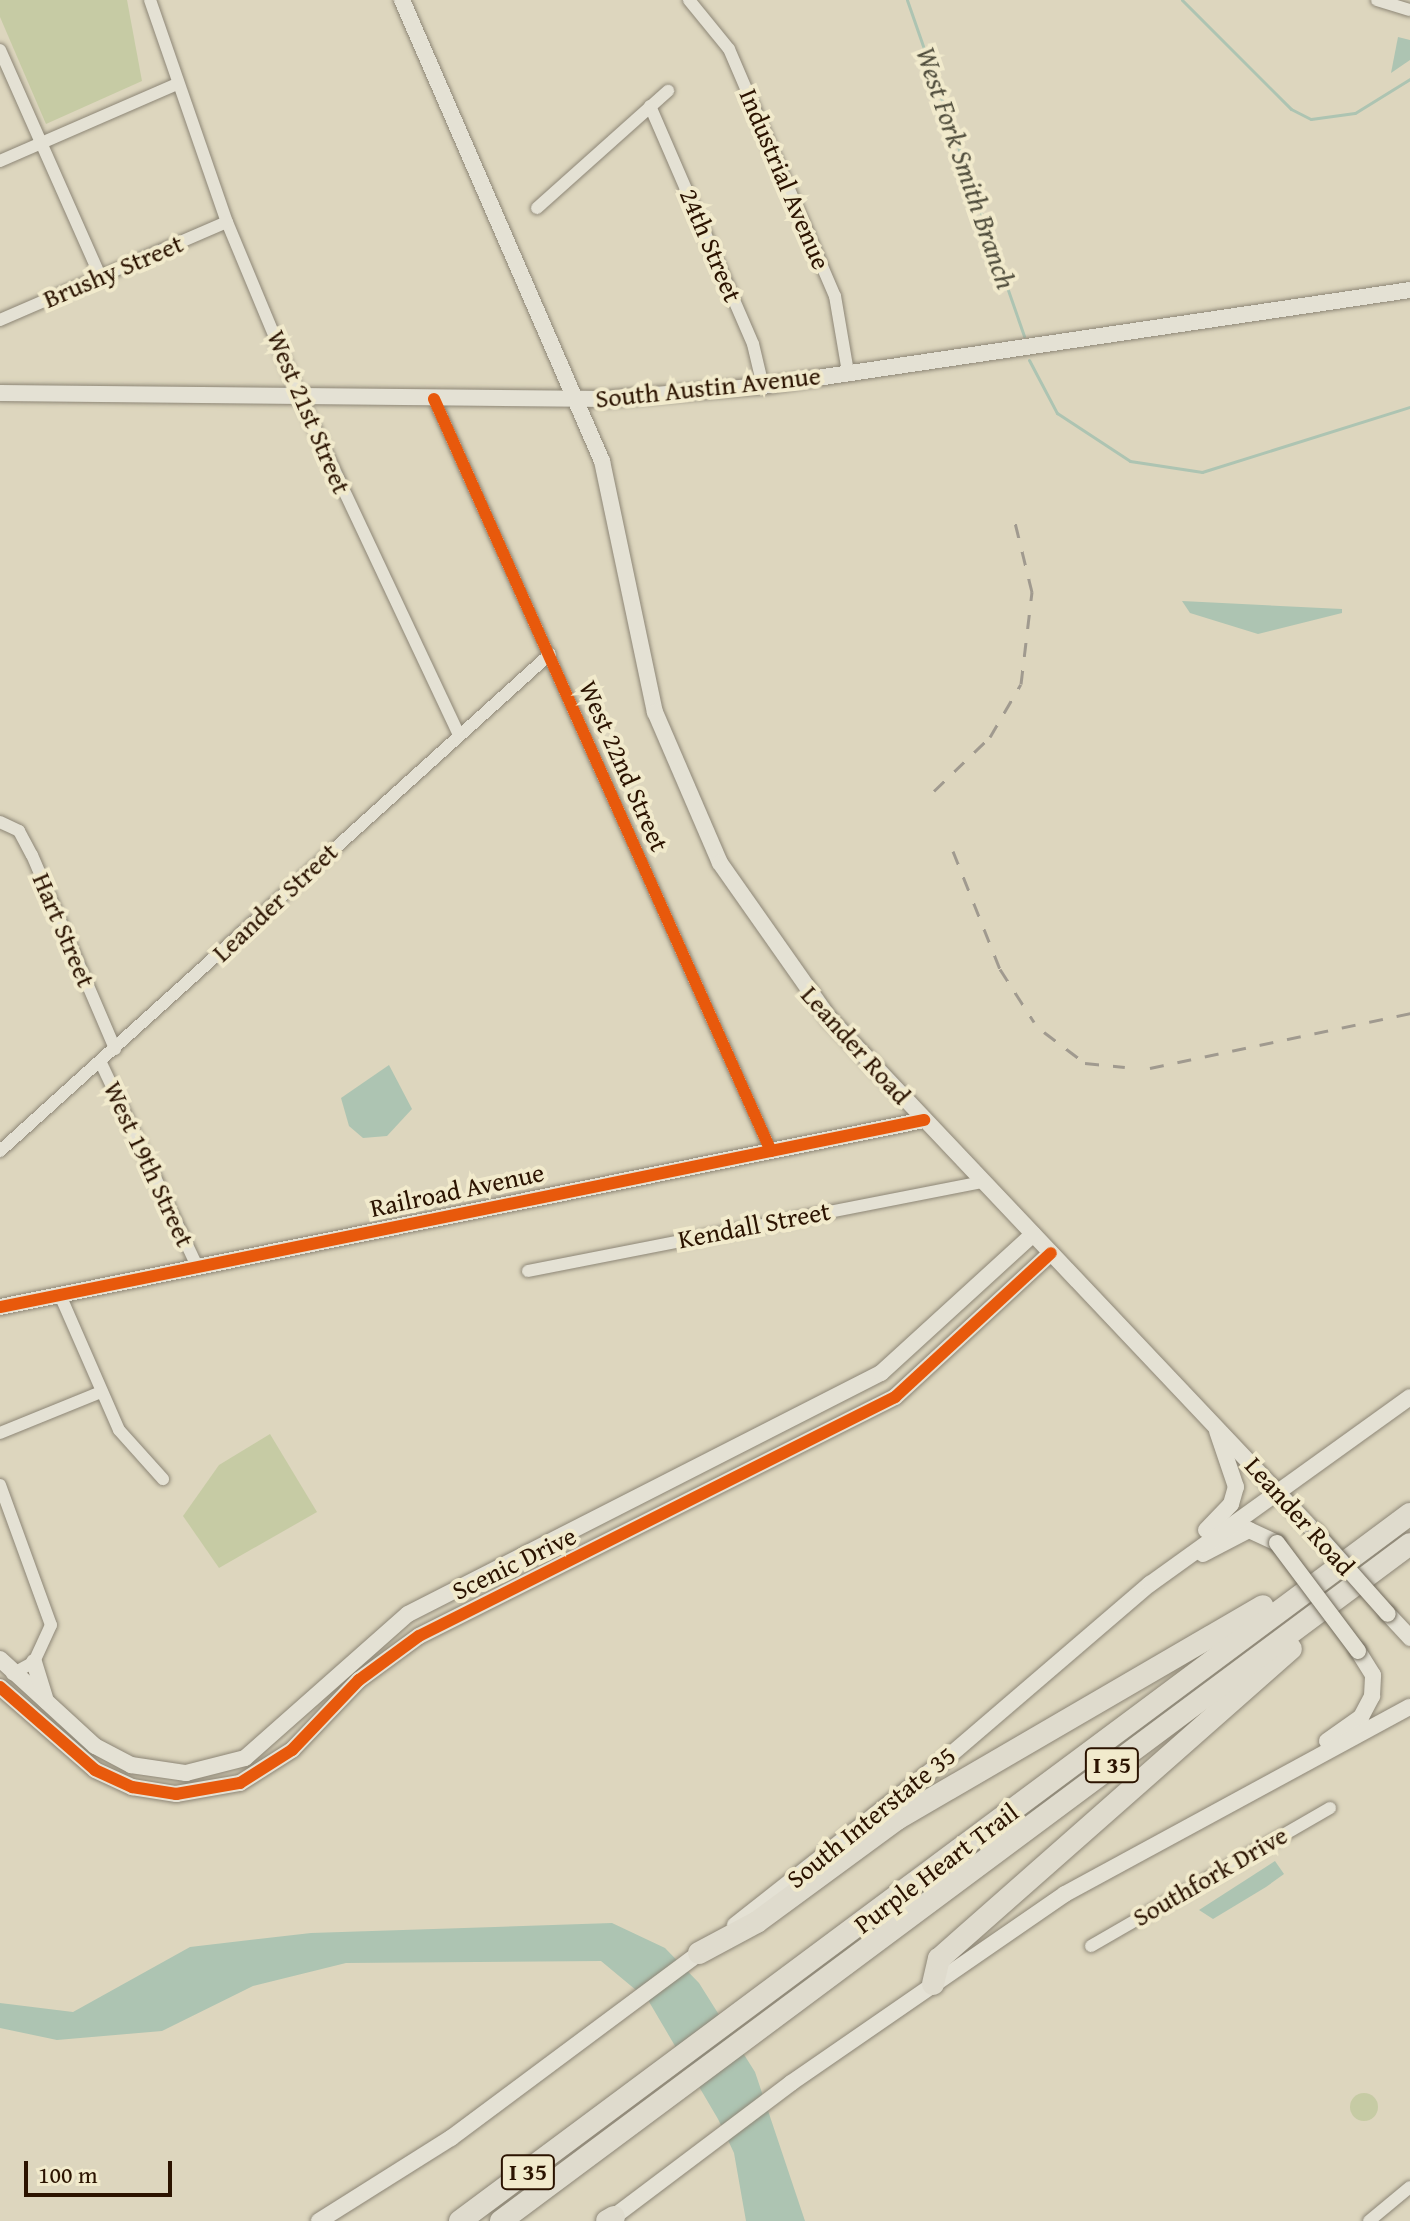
<!DOCTYPE html>
<style>
body{margin:0}
#map{position:relative;width:1410px;height:2221px;overflow:hidden;background:#ddd6be;font-family:"Gentium Book Plus",serif}
div>[style]{position:absolute}
.green>*{inset:0;background:#c6cba4}
.round{border-radius:50%}
.water>*{inset:0;background:#adc4b2}
.stream>*{height:3px;margin:-1.5px;padding:0 1.5px;transform-origin:1.5px;border-radius:1.5px;background:#adc4b2}
.roads{filter:drop-shadow(0 0 2px #8d8676) drop-shadow(0 0 2px #8d8676)}
.street>*{height:12px;margin:-6px;padding:0 6px;transform-origin:6px;border-radius:6px;background:#e4e1d4}
.secondary>*{height:16px;margin:-8px;padding:0 8px;transform-origin:8px;border-radius:8px;background:#e4e1d4}
.highway>*{height:22px;margin:-11px;padding:0 11px;transform-origin:11px;border-radius:11px;background:#dfdbcd}
.rail>*{height:3px;margin-top:-1.5px;transform-origin:0;background:repeating-linear-gradient(90deg,#a09a8f 0 14px,transparent 0 28px)}
.bridges{filter:drop-shadow(0 0 2px #736c5d) drop-shadow(0 0 2px #736c5d)}
.secondary-bridge>*{height:16px;margin:-8px;padding:0 8px;transform-origin:8px;border-radius:8px;background:#e4e1d4}
.cycleway>*{height:12px;margin:-6px;padding:0 6px;transform-origin:6px;border-radius:6px;background:#e8590c}
span{translate:-50% -50%;white-space:nowrap;text-align:center;line-height:1.15;-webkit-text-stroke:8px #f1eacc;paint-order:stroke}
.shield-label span{padding:2px 6px;background:#f1eacc;border:2px solid;border-radius:6px;-webkit-text-stroke-width:0}
.shield-label{font-size:24px;color:#2b1300;font-weight:700}
.street-label{font-size:26px;color:#2b1300}
.water-label{font-size:28px;color:#514e3d;font-style:italic}
.scale{position:absolute;left:24px;top:2161px;width:148px;height:36px;box-sizing:border-box;border:4px solid #2b1300;border-top:0;padding-left:10px;font-size:24px;line-height:28px;white-space:nowrap;color:#2b1300;-webkit-text-stroke:6px #f1eacc;paint-order:stroke}
</style>
<div id="map">
<div class="green">
<div style="clip-path:polygon(0 0,127px 0,142px 81px,46px 124px,0 17px)"></div>
<div style="clip-path:polygon(270px 1434px,317px 1512px,219px 1568px,183px 1516px,219px 1465px)"></div>
<div class="round" style="left:1350px;top:2093px;width:28px;height:28px"></div>
</div>
<div class="water">
<div style="clip-path:polygon(1398px 37px,1410px 40px,1410px 60px,1391px 73px)"></div>
<div style="clip-path:polygon(1182px 601px,1342px 609px,1342px 613px,1258px 634px,1190px 613px)"></div>
<div style="clip-path:polygon(389px 1065px,412px 1109px,387px 1136px,363px 1138px,349px 1126px,341px 1098px)"></div>
<div style="clip-path:polygon(1275px 1861px,1284px 1874px,1266px 1887px,1213px 1919px,1199px 1910px)"></div>
<div style="clip-path:polygon(612px 1923px,665px 1948px,699px 1983px,755px 2072px,805px 2221px,746px 2221px,734px 2153px,718px 2119px,648px 2000px,601px 1961px,346px 1963px,253px 1986px,162px 2031px,57px 2040px,0 2028px,0 2003px,73px 2012px,190px 1947px,311px 1933px)"></div>
</div>
<div class="stream">
<div style="left:907px;top:0;width:356px;rotate:70.8deg"></div>
<div style="left:1182px;top:0;width:154px;rotate:45deg"></div>
<div style="left:1291px;top:109px;width:22px;rotate:27deg"></div>
<div style="left:1311px;top:119px;width:44px;rotate:-7.8deg"></div>
<div style="left:1355px;top:113px;width:65px;rotate:-31.7deg"></div>
<div style="left:1029px;top:360px;width:60px;rotate:62.2deg"></div>
<div style="left:1057px;top:413px;width:87px;rotate:33.3deg"></div>
<div style="left:1130px;top:461px;width:73px;rotate:8.7deg"></div>
<div style="left:1202px;top:472px;width:218px;rotate:-17.4deg"></div>
</div>
<div class="roads">
<div class="street">
<div style="left:150px;top:0;width:235px;rotate:70.9deg"></div>
<div style="left:227px;top:222px;width:190px;rotate:67.4deg"></div>
<div style="left:300px;top:397px;width:371px;rotate:64.8deg"></div>
<div style="left:689px;top:0;width:63px;rotate:50.8deg"></div>
<div style="left:729px;top:49px;width:269px;rotate:66.8deg"></div>
<div style="left:835px;top:296px;width:77px;rotate:80.3deg"></div>
<div style="left:1377px;top:0;width:34px;rotate:17deg"></div>
<div style="left:0;top:50px;width:247px;rotate:66.1deg"></div>
<div style="left:650px;top:106px;width:259px;rotate:66.6deg"></div>
<div style="left:753px;top:344px;width:43px;rotate:76.6deg"></div>
<div style="left:0;top:161px;width:193px;rotate:-23.5deg"></div>
<div style="left:537px;top:208px;width:176px;rotate:-41.8deg"></div>
<div style="left:0;top:320px;width:247px;rotate:-23.4deg"></div>
<div style="left:434px;top:399px;width:824px;rotate:65.86deg"></div>
<div style="left:0;top:822px;width:21px;rotate:25deg"></div>
<div style="left:19px;top:831px;width:27px;rotate:62deg"></div>
<div style="left:32px;top:855px;width:211px;rotate:66.8deg"></div>
<div style="left:101px;top:1063px;width:225px;rotate:64.7deg"></div>
<div style="left:0;top:1151px;width:741px;rotate:-42.1deg"></div>
<div style="left:528px;top:1271px;width:464px;rotate:-11.1deg"></div>
<div style="left:60px;top:1295px;width:147px;rotate:66.4deg"></div>
<div style="left:119px;top:1430px;width:66px;rotate:48.1deg"></div>
<div style="left:0;top:1433px;width:109px;rotate:-22.1deg"></div>
<div style="left:0;top:1485px;width:149px;rotate:70deg"></div>
<div style="left:51px;top:1625px;width:41px;rotate:114.7deg"></div>
<div style="left:34px;top:1662px;width:25px;rotate:151deg"></div>
<div style="left:1091px;top:1946px;width:276px;rotate:-30deg"></div>
<div style="left:1369px;top:2221px;width:53px;rotate:-39.7deg"></div>
</div>
<div class="secondary">
<div style="left:402px;top:0;width:503px;rotate:66.55deg"></div>
<div style="left:602px;top:461px;width:257px;rotate:78.1deg"></div>
<div style="left:655px;top:712px;width:164px;rotate:66.7deg"></div>
<div style="left:720px;top:863px;width:189px;rotate:54.9deg"></div>
<div style="left:829px;top:1018px;width:709px;rotate:46.6deg"></div>
<div style="left:0;top:393px;width:607px;rotate:0.57deg"></div>
<div style="left:607px;top:399px;width:157px;rotate:-4.8deg"></div>
<div style="left:763px;top:386px;width:654px;rotate:-8.44deg"></div>
<div style="left:0;top:1307px;width:943px;rotate:-11.44deg"></div>
<div style="left:1206px;top:1530px;width:36px;rotate:-46deg"></div>
<div style="left:1231px;top:1504px;width:18px;rotate:-74deg"></div>
<div style="left:1236px;top:1487px;width:59px;rotate:-108.7deg"></div>
<div style="left:1203px;top:1554px;width:52px;rotate:-27.6deg"></div>
<div style="left:1249px;top:1530px;width:31px;rotate:25deg"></div>
<div style="left:1388px;top:1614px;width:33px;rotate:47deg"></div>
<div style="left:0;top:1659px;width:129px;rotate:42.5deg"></div>
<div style="left:95px;top:1746px;width:41px;rotate:27.8deg"></div>
<div style="left:131px;top:1765px;width:56px;rotate:8.3deg"></div>
<div style="left:186px;top:1773px;width:61px;rotate:-14.3deg"></div>
<div style="left:245px;top:1758px;width:217px;rotate:-41.5deg"></div>
<div style="left:408px;top:1614px;width:531px;rotate:-27deg"></div>
<div style="left:881px;top:1373px;width:206px;rotate:-42.4deg"></div>
<div style="left:34px;top:1662px;width:41px;rotate:72.9deg"></div>
<div style="left:0;top:1687px;width:126px;rotate:41.1deg"></div>
<div style="left:95px;top:1770px;width:41px;rotate:24.7deg"></div>
<div style="left:132px;top:1787px;width:45px;rotate:9deg"></div>
<div style="left:176px;top:1794px;width:65px;rotate:-9.8deg"></div>
<div style="left:240px;top:1783px;width:62px;rotate:-32.4deg"></div>
<div style="left:292px;top:1750px;width:97px;rotate:-46.3deg"></div>
<div style="left:359px;top:1680px;width:74px;rotate:-36.3deg"></div>
<div style="left:419px;top:1636px;width:533px;rotate:-26.66deg"></div>
<div style="left:895px;top:1397px;width:212px;rotate:-42.7deg"></div>
<div style="left:1327px;top:1741px;width:42px;rotate:-35.2deg"></div>
<div style="left:1361px;top:1717px;width:24px;rotate:-62deg"></div>
<div style="left:1372px;top:1696px;width:21px;rotate:-87deg"></div>
<div style="left:1373px;top:1675px;width:28px;rotate:-122deg"></div>
<div style="left:735px;top:1925px;width:263px;rotate:-38.2deg"></div>
<div style="left:942px;top:1762px;width:274px;rotate:-40.6deg"></div>
<div style="left:1150px;top:1584px;width:320px;rotate:-35.7deg"></div>
<div style="left:319px;top:2221px;width:156px;rotate:-32.2deg"></div>
<div style="left:451px;top:2138px;width:319px;rotate:-36.7deg"></div>
<div style="left:608px;top:2221px;width:229px;rotate:-37deg"></div>
<div style="left:791px;top:2083px;width:333px;rotate:-34.6deg"></div>
<div style="left:1065px;top:1894px;width:392px;rotate:-28.5deg"></div>
</div>
<div class="highway">
<div style="left:699px;top:1953px;width:66px;rotate:-28.1deg"></div>
<div style="left:757px;top:1922px;width:174px;rotate:-36.3deg"></div>
<div style="left:897px;top:1819px;width:423px;rotate:-30.2deg"></div>
<div style="left:933px;top:1984px;width:26px;rotate:-77deg"></div>
<div style="left:939px;top:1959px;width:469px;rotate:-41.4deg"></div>
<div style="left:460px;top:2221px;width:1184px;rotate:-36.66deg"></div>
<div style="left:501px;top:2221px;width:1133px;rotate:-36.68deg"></div>
<div style="left:607px;top:2221px;width:8px;rotate:-30deg"></div>
</div>
</div>
<div class="rail">
<div style="left:934px;top:791px;width:78px;rotate:-44deg"></div>
<div style="left:990px;top:737px;width:61px;rotate:-59.7deg"></div>
<div style="left:1021px;top:684px;width:93px;rotate:-83.2deg"></div>
<div style="left:1032px;top:592px;width:80px;rotate:-103.7deg"></div>
<div style="left:953px;top:851px;width:127px;rotate:68.3deg"></div>
<div style="left:1000px;top:969px;width:63px;rotate:57.3deg"></div>
<div style="left:1044px;top:1032px;width:51px;rotate:37.1deg"></div>
<div style="left:1085px;top:1063px;width:40px;rotate:5.7deg"></div>
<div style="left:1150px;top:1068px;width:266px;rotate:-11.9deg"></div>
</div>
<div class="bridges">
<div class="secondary-bridge">
<div style="left:1316px;top:1533px;width:108px;rotate:48.4deg"></div>
<div style="left:1277px;top:1543px;width:135px;rotate:53.1deg"></div>
</div>
</div>
<div class="cycleway">
<div style="left:434px;top:399px;width:824px;rotate:65.86deg"></div>
<div style="left:0;top:1307px;width:943px;rotate:-11.44deg"></div>
<div style="left:0;top:1687px;width:126px;rotate:41.1deg"></div>
<div style="left:95px;top:1770px;width:41px;rotate:24.7deg"></div>
<div style="left:132px;top:1787px;width:45px;rotate:9deg"></div>
<div style="left:176px;top:1794px;width:65px;rotate:-9.8deg"></div>
<div style="left:240px;top:1783px;width:62px;rotate:-32.4deg"></div>
<div style="left:292px;top:1750px;width:97px;rotate:-46.3deg"></div>
<div style="left:359px;top:1680px;width:74px;rotate:-36.3deg"></div>
<div style="left:419px;top:1636px;width:533px;rotate:-26.66deg"></div>
<div style="left:895px;top:1397px;width:212px;rotate:-42.7deg"></div>
</div>
<div class="shield-label">
<span style="left:1112px;top:1765px">I 35</span>
<span style="left:528px;top:2172px">I 35</span>
</div>
<div class="street-label">
<span style="left:785px;top:179px;rotate:67deg">Industrial Avenue</span>
<span style="left:711px;top:245px;rotate:67deg">24th Street</span>
<span style="left:113px;top:271px;rotate:-23deg">Brushy Street</span>
<span style="left:708px;top:387px;rotate:-6deg">South Austin Avenue</span>
<span style="left:309px;top:412px;rotate:67deg">West 21st Street</span>
<span style="left:624px;top:766px;rotate:66deg">West 22nd Street</span>
<span style="left:275px;top:902px;rotate:-43deg">Leander Street</span>
<span style="left:64px;top:930px;rotate:67deg">Hart Street</span>
<span style="left:856px;top:1045px;rotate:48deg">Leander Road</span>
<span style="left:149px;top:1164px;rotate:65deg">West 19th Street</span>
<span style="left:457px;top:1190px;rotate:-12deg">Railroad Avenue</span>
<span style="left:754px;top:1225px;rotate:-11deg">Kendall Street</span>
<span style="left:1300px;top:1516px;rotate:48deg">Leander Road</span>
<span style="left:514px;top:1563px;rotate:-26deg">Scenic Drive</span>
<span style="left:871px;top:1817px;rotate:-39deg">South Interstate 35</span>
<span style="left:936px;top:1868px;rotate:-37deg">Purple Heart Trail</span>
<span style="left:1210px;top:1876px;rotate:-30deg">Southfork Drive</span>
</div>
<div class="water-label">
<span style="left:966px;top:168px;rotate:71deg">West Fork Smith Branch</span>
</div>
<div class="scale">100 m</div>
</div>
